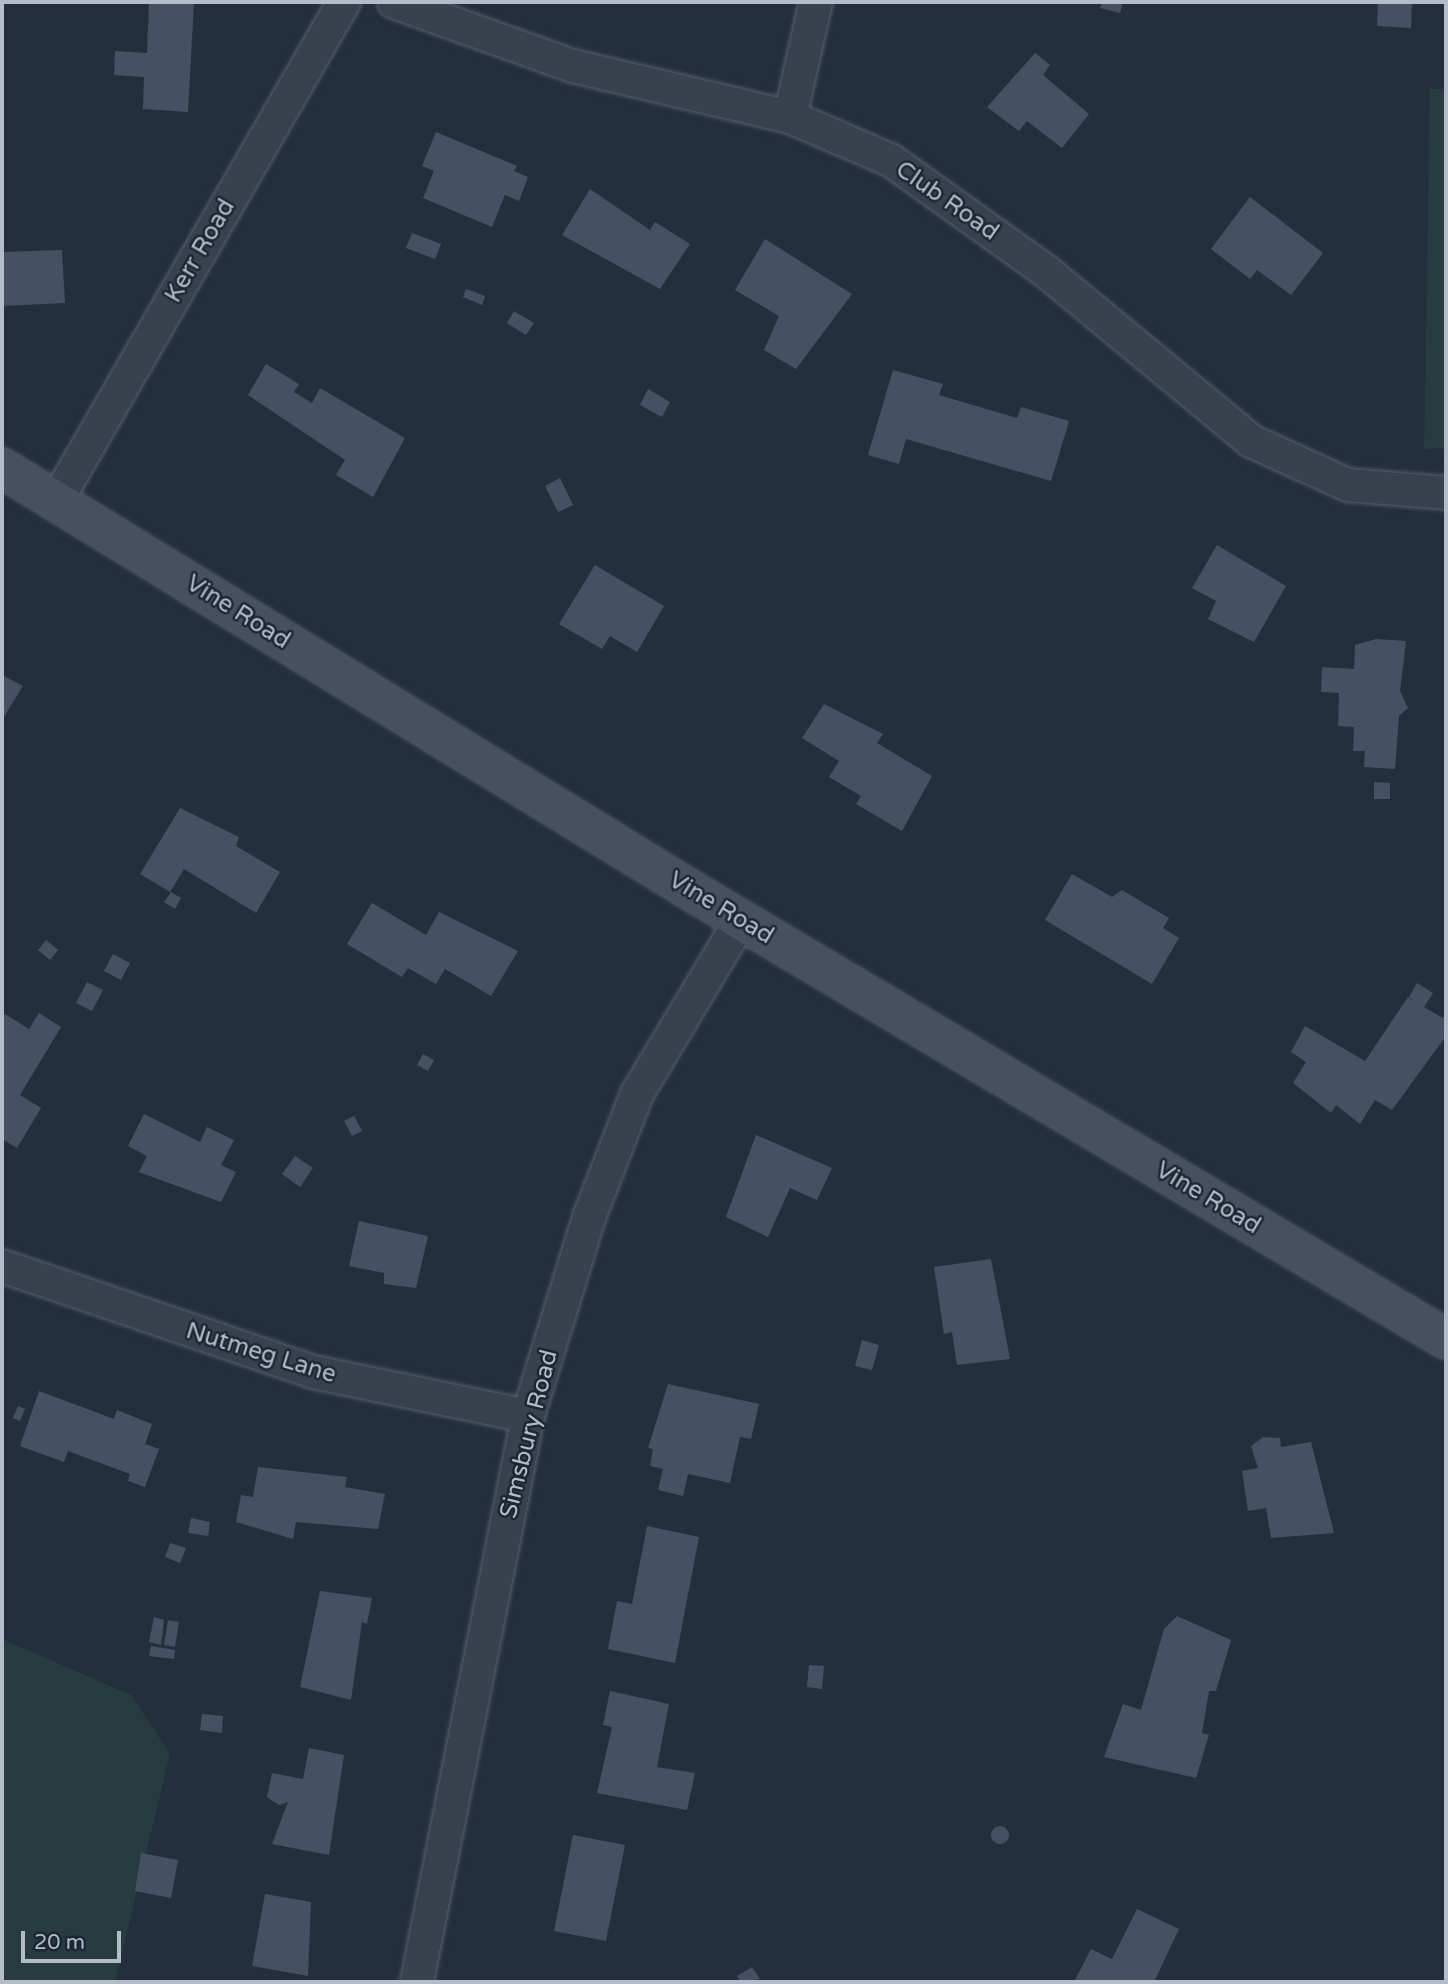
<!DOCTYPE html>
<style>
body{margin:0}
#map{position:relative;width:1448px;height:1984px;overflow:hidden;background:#242f3e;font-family:"Varela Round",sans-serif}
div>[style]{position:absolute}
.green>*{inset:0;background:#263c3f}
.building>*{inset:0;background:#455162}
.round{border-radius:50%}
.roads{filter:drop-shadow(0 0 2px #565f6c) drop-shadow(0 0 2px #565f6c)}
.street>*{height:32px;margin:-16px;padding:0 16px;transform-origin:16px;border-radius:16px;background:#38414e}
.secondary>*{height:38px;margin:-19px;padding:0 19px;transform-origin:19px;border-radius:19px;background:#465061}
span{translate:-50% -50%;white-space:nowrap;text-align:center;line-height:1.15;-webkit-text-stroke:5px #1d2633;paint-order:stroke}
.street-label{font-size:24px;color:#b4bcc9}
.frame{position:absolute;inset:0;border:4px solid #b4bcc9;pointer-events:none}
.scale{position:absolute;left:21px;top:1931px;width:100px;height:32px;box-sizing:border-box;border:4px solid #b4bcc9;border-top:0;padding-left:9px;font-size:21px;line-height:24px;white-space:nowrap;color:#b4bcc9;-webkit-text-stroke:5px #1d2633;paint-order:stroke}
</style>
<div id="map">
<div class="green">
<div style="clip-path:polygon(1430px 89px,1446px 89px,1446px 448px,1424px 449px)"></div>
<div style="clip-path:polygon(2px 1639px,131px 1695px,170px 1754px,115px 1982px,2px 1982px)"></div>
</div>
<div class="building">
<div style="clip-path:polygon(149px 2px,194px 2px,188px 112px,143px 109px,144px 77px,114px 75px,115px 51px,147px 53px)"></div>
<div style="clip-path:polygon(1102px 2px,1123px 2px,1120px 13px,1100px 8px)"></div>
<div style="clip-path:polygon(1378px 2px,1412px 2px,1411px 28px,1377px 26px)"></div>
<div style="clip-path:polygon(1035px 53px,1050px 65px,1043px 75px,1089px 114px,1062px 148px,1027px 121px,1019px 131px,987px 107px)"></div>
<div style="clip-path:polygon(436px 132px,517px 166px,514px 171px,528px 177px,519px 201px,505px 195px,492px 227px,423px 198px,434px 171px,422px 166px)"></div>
<div style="clip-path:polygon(590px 189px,650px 230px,655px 222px,690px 244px,660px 289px,562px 235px)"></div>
<div style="clip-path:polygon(1250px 197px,1323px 253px,1291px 295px,1257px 270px,1250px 279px,1211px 249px)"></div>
<div style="clip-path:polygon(412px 233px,441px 244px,435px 259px,406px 248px)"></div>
<div style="clip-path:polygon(765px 239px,852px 294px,796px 369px,764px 350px,779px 316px,735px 290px)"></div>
<div style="clip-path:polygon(2px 240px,4px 252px,62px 250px,65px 303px,2px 306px)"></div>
<div style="clip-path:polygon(466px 289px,485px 296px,482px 305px,463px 297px)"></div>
<div style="clip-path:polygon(514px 311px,534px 323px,526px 335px,507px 323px)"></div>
<div style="clip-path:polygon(266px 364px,299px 384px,294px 392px,312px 403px,320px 388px,405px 438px,373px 497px,336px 475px,345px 460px,248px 395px)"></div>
<div style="clip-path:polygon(893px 370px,943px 384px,939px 395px,1017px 418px,1021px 407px,1069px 421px,1051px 481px,906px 439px,899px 464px,868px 455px)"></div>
<div style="clip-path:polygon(648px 389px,670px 402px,662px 417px,640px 405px)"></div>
<div style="clip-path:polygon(560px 478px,573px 505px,558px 512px,545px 486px)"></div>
<div style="clip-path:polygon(1217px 545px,1286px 586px,1254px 642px,1208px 619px,1216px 601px,1192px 588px)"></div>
<div style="clip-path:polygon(595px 565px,664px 606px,637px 652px,610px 636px,602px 649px,559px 624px)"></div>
<div style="clip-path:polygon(1376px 639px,1406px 641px,1400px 691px,1408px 708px,1399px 716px,1395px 769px,1364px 767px,1365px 751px,1353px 751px,1354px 727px,1338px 726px,1339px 693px,1321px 692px,1322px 667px,1354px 669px,1355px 645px)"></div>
<div style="clip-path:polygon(2px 675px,23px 686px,2px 720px)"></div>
<div style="clip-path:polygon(824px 704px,883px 734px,877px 743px,932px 776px,902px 831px,856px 804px,861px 796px,829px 777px,839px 761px,802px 738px)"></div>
<div style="clip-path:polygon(1374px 782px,1390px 783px,1390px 799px,1374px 799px)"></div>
<div style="clip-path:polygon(180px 808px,239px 837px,236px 846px,280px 872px,256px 913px,184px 869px,170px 892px,140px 874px)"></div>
<div style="clip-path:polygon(1072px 874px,1112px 897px,1122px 890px,1169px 918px,1163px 928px,1179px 938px,1152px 984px,1045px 920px)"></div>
<div style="clip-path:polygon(171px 892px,181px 898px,175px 909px,164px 902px)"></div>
<div style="clip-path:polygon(372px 903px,426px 935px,439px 912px,518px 951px,491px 996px,445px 969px,436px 984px,408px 968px,402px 977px,347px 944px)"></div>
<div style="clip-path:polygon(46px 940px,58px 950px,50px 960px,38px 950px)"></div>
<div style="clip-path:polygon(113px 954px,130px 963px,121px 980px,104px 971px)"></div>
<div style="clip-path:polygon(87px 982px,103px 990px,92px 1011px,76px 1003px)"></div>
<div style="clip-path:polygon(1417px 983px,1433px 993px,1424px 1007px,1443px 1018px,1446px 1012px,1446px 1036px,1392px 1110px,1375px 1100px,1360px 1124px,1336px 1105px,1331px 1113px,1293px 1083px,1306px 1062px,1291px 1052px,1305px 1026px,1365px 1061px,1408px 997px,1418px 1003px,1409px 997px)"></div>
<div style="clip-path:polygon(39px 1013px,61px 1027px,20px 1095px,41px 1108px,17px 1148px,2px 1139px,2px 1019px,5px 1014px,29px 1029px)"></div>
<div style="clip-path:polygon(423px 1054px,434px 1060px,428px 1071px,417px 1065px)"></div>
<div style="clip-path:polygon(144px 1114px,200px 1142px,207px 1127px,234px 1140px,221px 1165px,236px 1172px,221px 1202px,139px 1172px,147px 1156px,128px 1146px)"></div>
<div style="clip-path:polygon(354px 1116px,362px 1131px,352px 1136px,344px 1121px)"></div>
<div style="clip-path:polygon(756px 1135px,832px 1168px,817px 1200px,790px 1188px,768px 1237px,726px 1217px)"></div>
<div style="clip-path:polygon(295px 1156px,313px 1168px,300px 1187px,282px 1174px)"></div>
<div style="clip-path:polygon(359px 1221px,428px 1236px,416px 1288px,384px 1284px,384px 1273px,349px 1266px)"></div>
<div style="clip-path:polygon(991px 1259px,1010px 1359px,957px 1365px,952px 1332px,944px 1334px,934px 1267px)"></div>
<div style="clip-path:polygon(862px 1340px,879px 1345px,872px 1370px,855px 1366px)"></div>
<div style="clip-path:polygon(668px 1384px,759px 1404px,751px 1439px,740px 1437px,730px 1483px,688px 1474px,683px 1496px,658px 1490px,663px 1469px,650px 1466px,653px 1449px,648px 1448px)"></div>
<div style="clip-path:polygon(39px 1391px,114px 1419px,117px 1410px,152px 1424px,145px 1444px,159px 1449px,145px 1487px,128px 1481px,130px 1474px,68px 1451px,64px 1462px,20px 1446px)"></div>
<div style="clip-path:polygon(18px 1406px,25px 1409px,20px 1421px,13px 1418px)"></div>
<div style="clip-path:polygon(1263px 1437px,1280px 1438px,1281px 1447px,1311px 1442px,1334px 1533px,1271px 1538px,1266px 1508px,1248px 1511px,1242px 1471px,1258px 1468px,1251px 1446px)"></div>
<div style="clip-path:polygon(258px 1467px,347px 1477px,345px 1487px,385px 1494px,378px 1529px,296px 1522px,293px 1539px,236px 1522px,241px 1495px,253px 1497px)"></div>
<div style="clip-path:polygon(191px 1518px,210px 1522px,208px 1536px,188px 1533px)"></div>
<div style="clip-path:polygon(647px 1526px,699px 1537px,675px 1663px,608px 1649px,617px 1601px,632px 1604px)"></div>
<div style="clip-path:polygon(170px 1543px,186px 1548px,180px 1563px,165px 1557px)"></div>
<div style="clip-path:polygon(320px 1591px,372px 1598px,367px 1624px,362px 1622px,351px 1700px,300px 1687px)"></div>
<div style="clip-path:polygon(1177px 1616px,1231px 1640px,1216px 1691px,1209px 1691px,1202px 1733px,1209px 1735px,1196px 1778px,1104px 1757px,1123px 1704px,1141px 1710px,1164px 1629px)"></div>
<div style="clip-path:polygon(154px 1617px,164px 1620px,161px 1645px,149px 1642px)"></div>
<div style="clip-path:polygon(168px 1620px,179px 1622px,175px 1647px,164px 1645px)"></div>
<div style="clip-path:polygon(151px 1646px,175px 1650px,174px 1659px,149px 1656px)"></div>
<div style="clip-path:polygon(809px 1665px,824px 1666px,822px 1689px,807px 1687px)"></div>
<div style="clip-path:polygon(610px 1691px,669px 1704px,657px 1767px,695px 1773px,687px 1810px,597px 1793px,612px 1727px,603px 1725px)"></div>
<div style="clip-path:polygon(202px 1714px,223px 1716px,222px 1733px,200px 1730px)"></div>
<div style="clip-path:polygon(309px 1748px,344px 1755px,329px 1855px,272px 1844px,288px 1802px,279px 1805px,267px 1797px,272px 1773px,303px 1779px)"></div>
<div class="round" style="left:991px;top:1826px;width:18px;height:18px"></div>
<div style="clip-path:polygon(573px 1835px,625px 1845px,606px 1941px,554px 1931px)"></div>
<div style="clip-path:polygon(141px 1853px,178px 1860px,171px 1898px,135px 1891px)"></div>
<div style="clip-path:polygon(265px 1894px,311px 1902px,308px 1976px,252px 1966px)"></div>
<div style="clip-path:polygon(1137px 1909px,1179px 1929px,1154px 1982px,1074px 1982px,1091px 1949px,1112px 1959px)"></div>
<div style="clip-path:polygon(752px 1967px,760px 1979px,741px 1982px,737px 1976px)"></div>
</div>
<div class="roads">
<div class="street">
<div style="left:394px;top:2px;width:190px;rotate:19.7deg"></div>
<div style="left:573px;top:66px;width:223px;rotate:13.2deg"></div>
<div style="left:790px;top:117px;width:111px;rotate:23.3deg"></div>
<div style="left:892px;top:161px;width:191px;rotate:35.6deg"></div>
<div style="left:1047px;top:272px;width:265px;rotate:39.6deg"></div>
<div style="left:1251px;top:441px;width:107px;rotate:24.4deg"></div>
<div style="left:1348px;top:485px;width:98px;rotate:4.7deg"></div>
<div style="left:790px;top:117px;width:118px;rotate:-77.3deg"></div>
<div style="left:57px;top:500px;width:575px;rotate:-60.04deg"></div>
<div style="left:2px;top:1266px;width:329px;rotate:18.8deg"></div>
<div style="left:313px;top:1372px;width:219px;rotate:11.6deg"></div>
<div style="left:417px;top:1982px;width:577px;rotate:-78.9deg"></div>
<div style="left:528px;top:1416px;width:210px;rotate:-72.9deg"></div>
<div style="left:590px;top:1215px;width:130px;rotate:-68.8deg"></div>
<div style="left:637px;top:1094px;width:203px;rotate:-59.1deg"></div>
</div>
<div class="secondary">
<div style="left:2px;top:468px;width:815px;rotate:31.51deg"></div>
<div style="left:697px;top:894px;width:871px;rotate:30.72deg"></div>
</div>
</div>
<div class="street-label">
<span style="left:947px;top:201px;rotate:35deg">Club Road</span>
<span style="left:200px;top:251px;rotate:-60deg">Kerr Road</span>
<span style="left:238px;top:612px;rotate:32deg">Vine Road</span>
<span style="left:721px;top:908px;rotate:31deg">Vine Road</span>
<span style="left:1208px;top:1198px;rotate:31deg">Vine Road</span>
<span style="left:261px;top:1353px;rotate:17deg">Nutmeg Lane</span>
<span style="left:529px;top:1434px;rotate:-76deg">Simsbury Road</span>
</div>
<div class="frame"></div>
<div class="scale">20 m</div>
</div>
